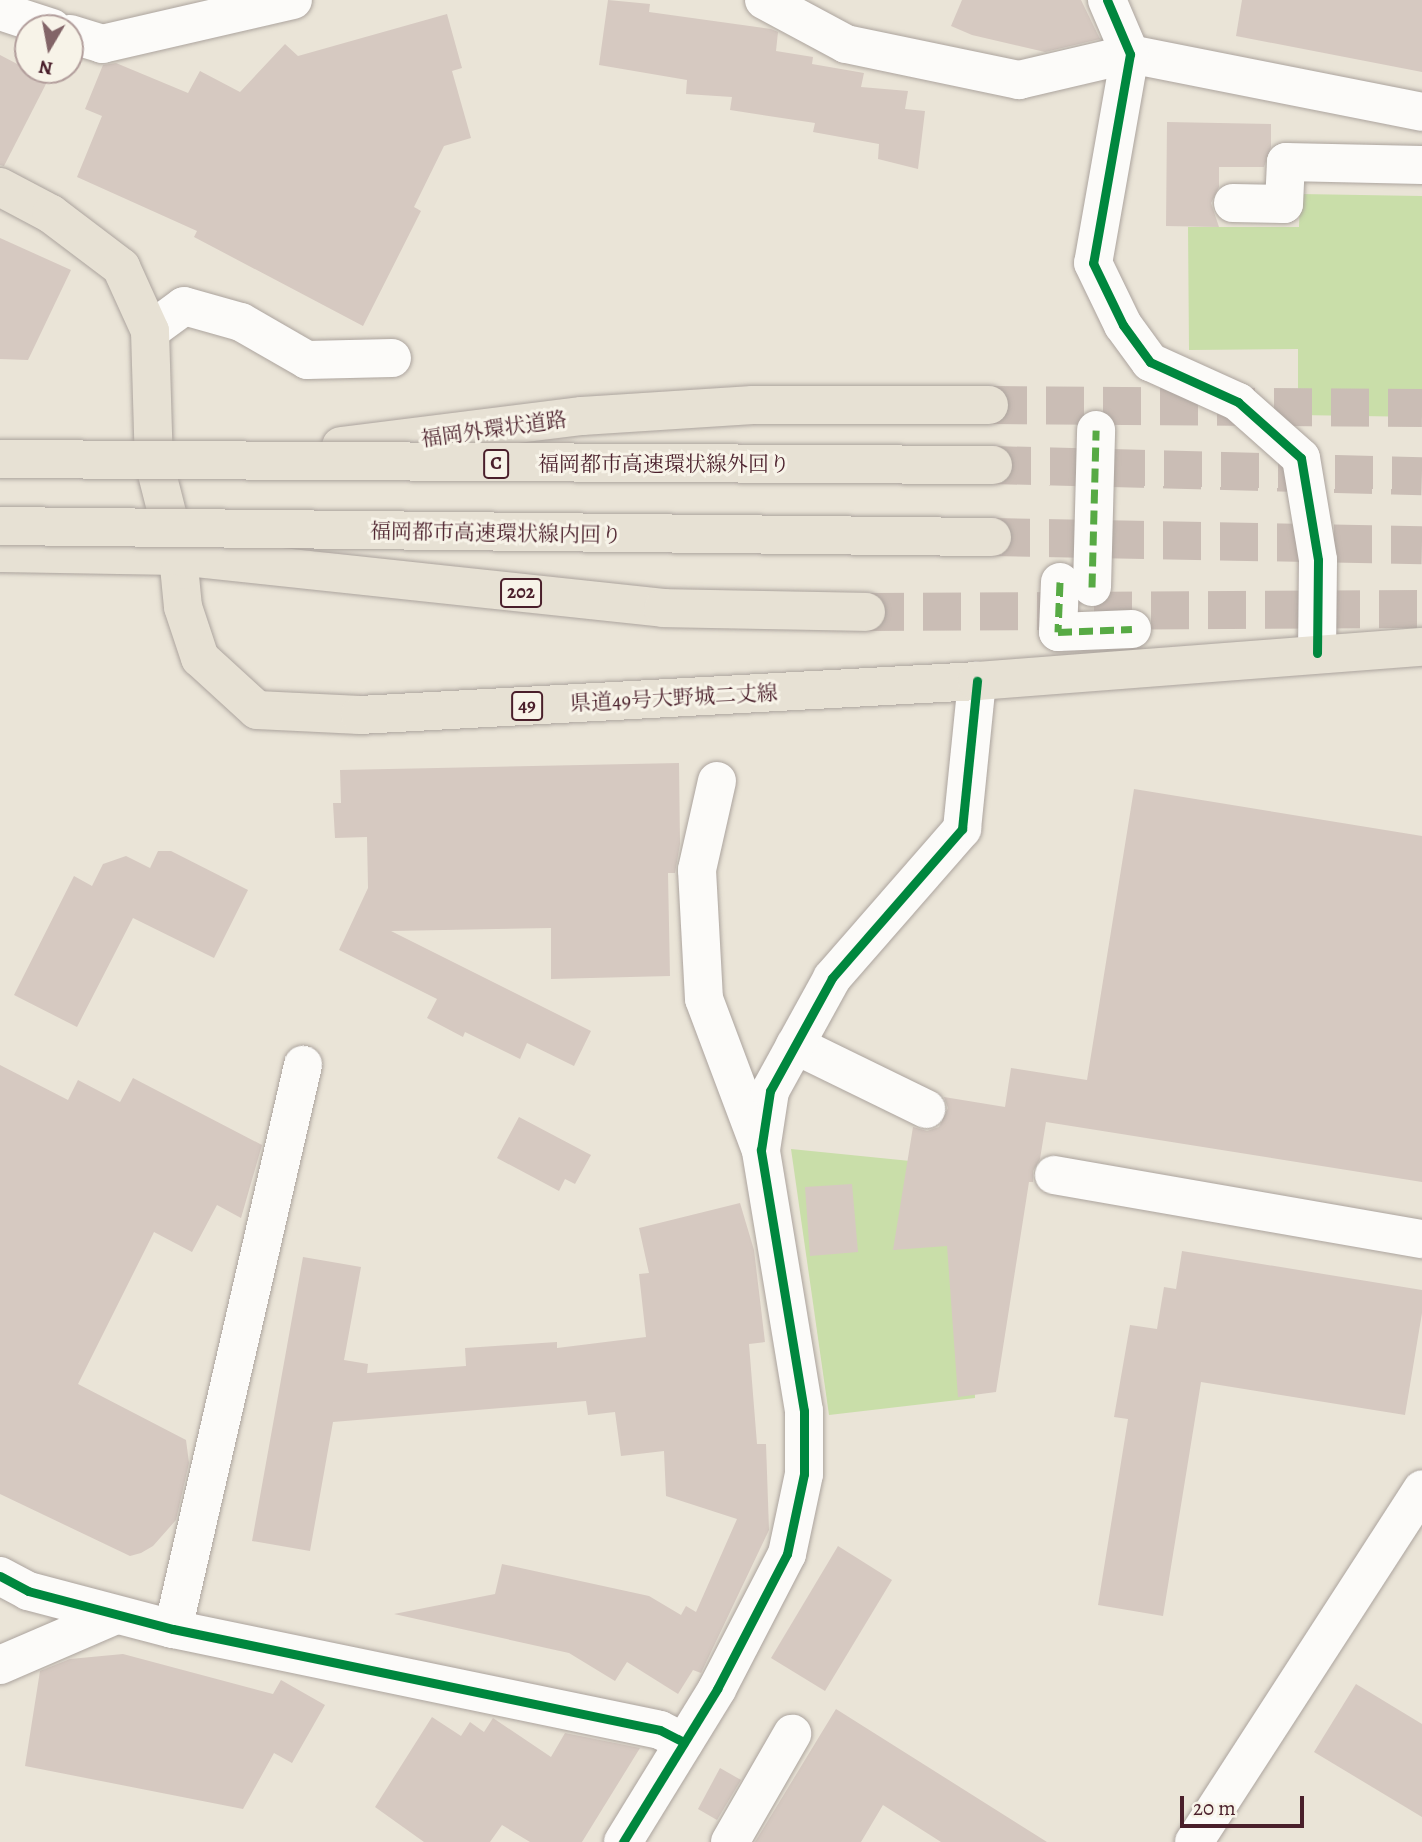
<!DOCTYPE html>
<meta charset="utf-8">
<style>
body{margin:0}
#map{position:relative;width:1422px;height:1842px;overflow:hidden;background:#eae4d7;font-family:Alegreya,"Noto Serif JP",serif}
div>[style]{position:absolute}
.green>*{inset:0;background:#c9dea9}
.building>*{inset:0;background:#d6c9c1}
.highway-tunnel>*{height:38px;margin-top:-19px;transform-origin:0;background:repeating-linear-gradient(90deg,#cabdb5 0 38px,transparent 0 57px)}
.roads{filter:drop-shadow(0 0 2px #aca49e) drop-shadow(0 0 2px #aca49e)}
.minor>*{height:38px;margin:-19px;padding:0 19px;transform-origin:19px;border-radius:19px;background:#fcfbf9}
.major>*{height:38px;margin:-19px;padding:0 19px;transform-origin:19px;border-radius:19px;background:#e7e1d4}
.highway>*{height:38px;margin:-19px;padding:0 19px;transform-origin:19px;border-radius:19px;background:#e7e1d4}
.bridges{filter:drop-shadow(0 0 2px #aca49e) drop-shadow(0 0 2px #aca49e)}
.highway-bridge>*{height:38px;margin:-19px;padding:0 19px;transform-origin:19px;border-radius:19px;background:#e7e1d4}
.quiet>*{height:7px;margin-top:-3.5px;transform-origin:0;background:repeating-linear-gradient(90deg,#57aa44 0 14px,transparent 0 21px)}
.cycleway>*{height:9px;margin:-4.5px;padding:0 4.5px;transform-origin:4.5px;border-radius:4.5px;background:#00873e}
span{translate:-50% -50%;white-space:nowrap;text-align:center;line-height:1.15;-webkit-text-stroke:6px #f7f3e8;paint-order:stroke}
.shield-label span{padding:2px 5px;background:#f7f3e8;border:2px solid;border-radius:5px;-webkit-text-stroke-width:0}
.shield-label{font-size:19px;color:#4a1f2b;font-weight:700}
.street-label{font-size:21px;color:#4a1f2b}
.north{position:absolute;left:14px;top:14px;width:70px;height:70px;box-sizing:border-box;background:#f7f3e8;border:2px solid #b29e9c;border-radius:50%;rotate:190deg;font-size:19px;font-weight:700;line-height:28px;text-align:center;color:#4a1f2b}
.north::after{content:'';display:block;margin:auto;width:24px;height:32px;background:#826467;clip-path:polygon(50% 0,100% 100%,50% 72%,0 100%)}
.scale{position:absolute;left:1180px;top:1796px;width:124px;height:32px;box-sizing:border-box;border:4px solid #4a1f2b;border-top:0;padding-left:9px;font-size:21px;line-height:24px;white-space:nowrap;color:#4a1f2b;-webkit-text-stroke:5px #f7f3e8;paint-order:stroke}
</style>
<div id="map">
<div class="green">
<div style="clip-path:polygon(1300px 194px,1422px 196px,1422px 417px,1298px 415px,1298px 349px,1189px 350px,1188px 227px,1299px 227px)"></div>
<div style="clip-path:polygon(791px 1149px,970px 1167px,975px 1398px,829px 1415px)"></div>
</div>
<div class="building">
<div style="clip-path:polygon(608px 0,650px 4px,649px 12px,771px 29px,778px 32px,776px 51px,813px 57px,812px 64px,864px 73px,861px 87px,908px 91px,905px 109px,925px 111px,918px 169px,878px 159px,879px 144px,813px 132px,815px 123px,730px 110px,732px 97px,686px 94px,687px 80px,599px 65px)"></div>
<div style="clip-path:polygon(962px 0,1081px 0,1100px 39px,1045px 52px,972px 35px,951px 26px)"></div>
<div style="clip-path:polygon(1242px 0,1422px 0,1422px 72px,1236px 36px)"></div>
<div style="clip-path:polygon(447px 14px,462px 68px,452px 71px,471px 138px,444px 146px,414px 207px,421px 211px,363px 326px,194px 237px,197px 231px,77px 177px,102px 116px,85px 109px,103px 65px,116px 63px,188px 93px,200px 71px,240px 92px,285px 44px,298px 56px)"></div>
<div style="clip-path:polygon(0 55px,48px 80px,4px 166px,0 165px)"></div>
<div style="clip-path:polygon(1167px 122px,1271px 124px,1271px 147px,1264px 167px,1219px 167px,1219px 187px,1211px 203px,1219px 227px,1166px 226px)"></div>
<div style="clip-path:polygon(0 238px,71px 270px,28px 360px,0 359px)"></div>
<div style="clip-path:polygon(679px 763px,680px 844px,675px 873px,668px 873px,670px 976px,551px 979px,551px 928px,391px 931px,591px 1031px,574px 1066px,527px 1043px,520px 1059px,465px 1032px,463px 1037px,427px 1018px,437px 999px,339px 950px,368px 888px,367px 837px,335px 838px,333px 803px,341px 803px,340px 770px)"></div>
<div style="clip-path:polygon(1134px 789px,1422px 836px,1422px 1182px,1046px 1122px,1040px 1159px,1033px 1171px,1033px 1182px,1029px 1182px,996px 1392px,958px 1397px,947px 1246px,893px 1250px,913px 1127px,927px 1131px,939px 1127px,948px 1108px,944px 1097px,1005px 1107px,1011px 1068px,1087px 1080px)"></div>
<div style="clip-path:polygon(158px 851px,171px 851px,248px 890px,214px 958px,133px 918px,77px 1027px,14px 995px,74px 876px,92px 886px,103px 864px,126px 856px,150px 868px)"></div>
<div style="clip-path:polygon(0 1065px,68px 1100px,78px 1080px,120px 1102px,133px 1078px,262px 1145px,241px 1218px,217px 1205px,192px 1252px,154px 1232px,78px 1384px,186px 1440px,189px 1463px,176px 1520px,153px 1546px,141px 1553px,130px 1556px,0 1494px)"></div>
<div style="clip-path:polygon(519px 1117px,591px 1155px,575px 1184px,565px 1179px,559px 1191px,497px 1158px)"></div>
<div style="clip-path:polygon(852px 1184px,858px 1252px,810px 1256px,805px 1187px)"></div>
<div style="clip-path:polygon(740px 1203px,754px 1250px,765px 1342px,749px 1344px,757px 1444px,766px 1444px,769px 1530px,701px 1673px,693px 1670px,678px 1694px,627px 1662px,615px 1681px,569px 1653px,394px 1614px,495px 1594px,502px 1564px,649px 1596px,681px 1615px,686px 1606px,696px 1612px,737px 1519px,666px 1496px,664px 1451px,621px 1456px,615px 1412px,588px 1415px,586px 1401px,333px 1422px,310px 1551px,252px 1541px,303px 1257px,361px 1267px,344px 1360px,368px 1364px,367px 1373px,466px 1366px,465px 1348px,557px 1342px,557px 1348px,646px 1337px,639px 1274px,649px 1273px,639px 1228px)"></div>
<div style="clip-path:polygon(1182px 1251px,1422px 1290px,1422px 1313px,1405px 1415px,1201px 1382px,1163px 1616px,1098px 1605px,1128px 1419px,1114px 1417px,1130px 1325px,1157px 1329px,1164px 1287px,1176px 1289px)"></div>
<div style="clip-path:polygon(838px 1546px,892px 1580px,825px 1691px,771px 1658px)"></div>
<div style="clip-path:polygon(123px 1654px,273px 1694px,281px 1680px,325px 1705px,292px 1763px,274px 1753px,243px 1809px,25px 1766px,40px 1671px,70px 1659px)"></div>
<div style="clip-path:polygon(1356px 1684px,1422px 1724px,1422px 1817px,1314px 1752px)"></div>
<div style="clip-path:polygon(836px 1709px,1047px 1842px,941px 1842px,883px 1805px,861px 1842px,755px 1842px)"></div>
<div style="clip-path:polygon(432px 1717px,461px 1736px,470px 1722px,484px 1732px,493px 1718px,551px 1757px,565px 1733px,640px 1748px,582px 1842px,530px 1842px,502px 1825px,490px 1842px,424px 1842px,375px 1807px)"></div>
<div style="clip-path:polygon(720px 1768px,741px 1780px,717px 1820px,698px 1809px)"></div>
</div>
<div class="highway-tunnel">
<div style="left:989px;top:405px;width:433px;rotate:0.4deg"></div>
<div style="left:993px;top:465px;width:429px;rotate:1.5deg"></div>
<div style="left:992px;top:537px;width:430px;rotate:1.1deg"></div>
<div style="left:866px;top:612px;width:556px;rotate:-0.31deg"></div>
</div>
<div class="roads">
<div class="minor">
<div style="left:764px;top:0;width:93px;rotate:28.2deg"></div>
<div style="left:846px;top:44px;width:177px;rotate:11.8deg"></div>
<div style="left:1019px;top:80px;width:114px;rotate:-13.2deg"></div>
<div style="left:1130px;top:54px;width:298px;rotate:11.2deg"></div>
<div style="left:1107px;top:0;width:59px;rotate:66.9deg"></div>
<div style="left:1130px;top:54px;width:212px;rotate:100deg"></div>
<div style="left:1093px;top:263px;width:69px;rotate:64.2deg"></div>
<div style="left:1123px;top:325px;width:46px;rotate:53.9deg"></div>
<div style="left:1150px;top:362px;width:97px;rotate:24.4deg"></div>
<div style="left:1238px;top:402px;width:84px;rotate:41.6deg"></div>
<div style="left:1301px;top:458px;width:103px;rotate:80.5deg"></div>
<div style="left:1318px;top:560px;width:93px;rotate:90.6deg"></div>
<div style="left:0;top:11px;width:55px;rotate:18.1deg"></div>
<div style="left:70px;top:34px;width:34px;rotate:17deg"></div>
<div style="left:102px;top:44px;width:196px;rotate:-13deg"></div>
<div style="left:1233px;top:203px;width:51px;rotate:1.1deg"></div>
<div style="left:1284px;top:204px;width:42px;rotate:-87.3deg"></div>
<div style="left:1286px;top:162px;width:136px;rotate:1.3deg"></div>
<div style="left:150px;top:331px;width:42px;rotate:-36.3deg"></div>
<div style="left:184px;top:306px;width:59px;rotate:15.7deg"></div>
<div style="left:241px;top:322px;width:76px;rotate:29.9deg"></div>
<div style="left:307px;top:360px;width:85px;rotate:-1.3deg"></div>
<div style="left:1060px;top:582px;width:50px;rotate:92.3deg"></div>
<div style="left:1058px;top:632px;width:74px;rotate:-2.3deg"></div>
<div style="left:1092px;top:587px;width:157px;rotate:-88.5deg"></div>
<div style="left:717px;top:781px;width:91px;rotate:102.7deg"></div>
<div style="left:697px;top:870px;width:129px;rotate:86.9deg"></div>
<div style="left:704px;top:999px;width:159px;rotate:69.4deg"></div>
<div style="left:795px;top:1045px;width:146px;rotate:26deg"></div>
<div style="left:1054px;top:1175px;width:374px;rotate:9.9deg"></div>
<div style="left:0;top:1576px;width:32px;rotate:28deg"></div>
<div style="left:28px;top:1591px;width:150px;rotate:14.7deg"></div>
<div style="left:173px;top:1629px;width:497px;rotate:11.7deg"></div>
<div style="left:660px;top:1730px;width:27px;rotate:27deg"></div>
<div style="left:173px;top:1629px;width:579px;rotate:-77.02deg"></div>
<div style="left:0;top:1665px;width:126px;rotate:-23.3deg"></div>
<div style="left:623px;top:1842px;width:180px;rotate:-58.4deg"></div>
<div style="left:717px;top:1689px;width:152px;rotate:-62.6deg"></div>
<div style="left:787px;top:1554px;width:82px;rotate:-78deg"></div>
<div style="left:804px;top:1474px;width:63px;rotate:-90deg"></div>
<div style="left:804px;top:1411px;width:265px;rotate:-99.4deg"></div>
<div style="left:761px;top:1150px;width:60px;rotate:-81.3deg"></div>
<div style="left:770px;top:1091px;width:129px;rotate:-61.2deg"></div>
<div style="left:832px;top:978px;width:198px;rotate:-48.9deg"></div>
<div style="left:962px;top:829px;width:149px;rotate:-84.2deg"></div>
<div style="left:730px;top:1842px;width:125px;rotate:-60.1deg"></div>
<div style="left:1194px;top:1842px;width:420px;rotate:-57.1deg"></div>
</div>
<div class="major">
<div style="left:0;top:187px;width:58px;rotate:27.9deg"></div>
<div style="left:51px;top:214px;width:88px;rotate:37.1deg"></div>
<div style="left:121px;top:267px;width:70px;rotate:65.6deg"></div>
<div style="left:150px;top:331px;width:131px;rotate:88.3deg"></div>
<div style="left:154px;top:462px;width:97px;rotate:75.7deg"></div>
<div style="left:178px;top:556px;width:51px;rotate:84.4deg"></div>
<div style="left:183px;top:607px;width:54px;rotate:71.6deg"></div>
<div style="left:200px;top:658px;width:77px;rotate:42.4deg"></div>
<div style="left:257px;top:710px;width:103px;rotate:2.8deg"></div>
<div style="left:360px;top:715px;width:618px;rotate:-3.15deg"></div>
<div style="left:977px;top:681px;width:446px;rotate:-4.4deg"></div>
</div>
<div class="highway">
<div style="left:341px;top:446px;width:243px;rotate:-7.1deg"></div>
<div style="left:582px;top:416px;width:171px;rotate:-3.7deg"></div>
<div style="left:753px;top:405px;width:236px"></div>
<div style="left:0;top:553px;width:178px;rotate:1deg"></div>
<div style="left:178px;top:556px;width:488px;rotate:6.1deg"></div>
<div style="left:663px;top:608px;width:203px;rotate:1.1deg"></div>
</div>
</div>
<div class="bridges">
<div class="highway-bridge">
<div style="left:0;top:459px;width:993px;rotate:0.35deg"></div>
<div style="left:0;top:526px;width:992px;rotate:0.64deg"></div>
</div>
</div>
<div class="quiet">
<div style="left:1060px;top:582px;width:50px;rotate:92.3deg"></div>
<div style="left:1058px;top:632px;width:74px;rotate:-2.3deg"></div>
<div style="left:1092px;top:587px;width:157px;rotate:-88.5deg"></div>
</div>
<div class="cycleway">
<div style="left:1107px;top:0;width:59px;rotate:66.9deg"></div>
<div style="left:1130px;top:54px;width:212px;rotate:100deg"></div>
<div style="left:1093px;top:263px;width:69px;rotate:64.2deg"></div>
<div style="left:1123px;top:325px;width:46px;rotate:53.9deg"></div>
<div style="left:1150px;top:362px;width:97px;rotate:24.4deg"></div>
<div style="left:1238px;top:402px;width:84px;rotate:41.6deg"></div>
<div style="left:1301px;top:458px;width:103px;rotate:80.5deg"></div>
<div style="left:1318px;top:560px;width:93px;rotate:90.6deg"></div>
<div style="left:0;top:1576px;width:32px;rotate:28deg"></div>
<div style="left:28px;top:1591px;width:150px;rotate:14.7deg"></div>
<div style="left:173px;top:1629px;width:497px;rotate:11.7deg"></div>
<div style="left:660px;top:1730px;width:27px;rotate:27deg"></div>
<div style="left:623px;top:1842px;width:180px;rotate:-58.4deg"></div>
<div style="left:717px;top:1689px;width:152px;rotate:-62.6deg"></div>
<div style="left:787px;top:1554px;width:82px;rotate:-78deg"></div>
<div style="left:804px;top:1474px;width:63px;rotate:-90deg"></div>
<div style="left:804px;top:1411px;width:265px;rotate:-99.4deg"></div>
<div style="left:761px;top:1150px;width:60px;rotate:-81.3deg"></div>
<div style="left:770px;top:1091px;width:129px;rotate:-61.2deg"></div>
<div style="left:832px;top:978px;width:198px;rotate:-48.9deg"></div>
<div style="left:962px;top:829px;width:149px;rotate:-84.2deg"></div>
</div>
<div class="shield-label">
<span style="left:496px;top:464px">C</span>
<span style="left:521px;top:593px">202</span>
<span style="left:527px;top:706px">49</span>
</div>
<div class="street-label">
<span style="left:494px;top:429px;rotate:-8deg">福岡外環状道路</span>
<span style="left:664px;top:464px">福岡都市高速環状線外回り</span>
<span style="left:496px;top:533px;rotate:1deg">福岡都市高速環状線内回り</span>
<span style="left:674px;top:698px;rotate:-3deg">県道49号大野城二丈線</span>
</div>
<div class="north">N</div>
<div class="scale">20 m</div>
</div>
